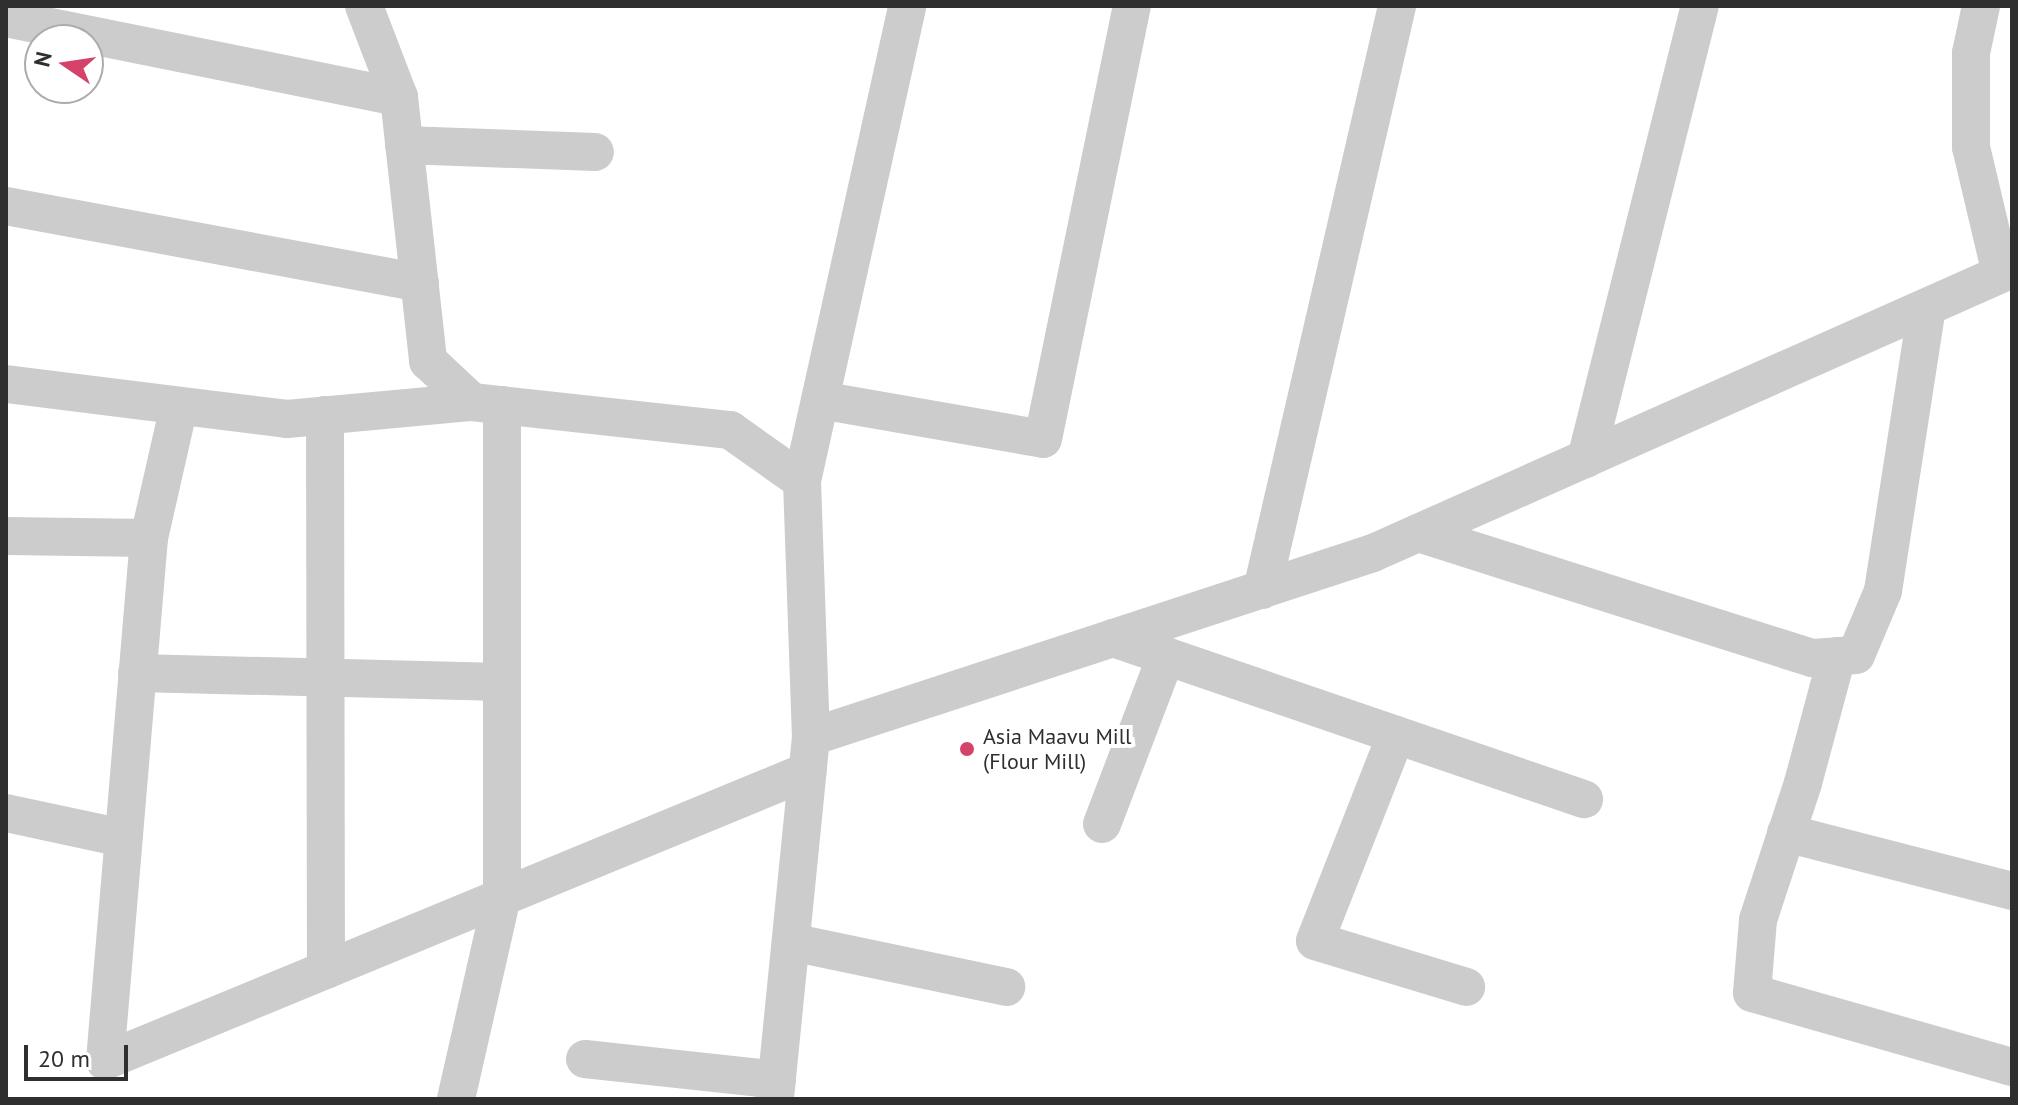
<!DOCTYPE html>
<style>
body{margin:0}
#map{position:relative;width:2018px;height:1105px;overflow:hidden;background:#fff;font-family:"PT Sans",sans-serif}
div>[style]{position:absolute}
.minor>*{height:38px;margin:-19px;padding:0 19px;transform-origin:19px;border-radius:19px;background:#ccc}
.dots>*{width:22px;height:22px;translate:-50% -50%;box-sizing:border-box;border:4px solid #fff;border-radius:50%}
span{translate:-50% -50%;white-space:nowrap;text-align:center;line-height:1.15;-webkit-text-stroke:8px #fff;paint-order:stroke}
.poi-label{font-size:22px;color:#2f2f2f}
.left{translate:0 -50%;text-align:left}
.frame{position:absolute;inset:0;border:8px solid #2f2f2f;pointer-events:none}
.north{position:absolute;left:24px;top:24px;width:80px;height:80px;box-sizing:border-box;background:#fff;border:2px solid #acacac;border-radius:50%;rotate:283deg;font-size:22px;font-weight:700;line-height:32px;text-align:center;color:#2f2f2f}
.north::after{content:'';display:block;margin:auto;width:28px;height:36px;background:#d5436b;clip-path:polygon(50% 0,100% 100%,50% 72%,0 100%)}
.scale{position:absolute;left:24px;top:1045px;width:104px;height:36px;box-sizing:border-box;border:4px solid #2f2f2f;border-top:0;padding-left:10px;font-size:24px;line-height:28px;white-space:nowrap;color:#2f2f2f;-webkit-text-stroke:6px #fff;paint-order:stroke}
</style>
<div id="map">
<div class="minor">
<div style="left:364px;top:6px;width:97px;rotate:69deg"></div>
<div style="left:399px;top:97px;width:266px;rotate:83.7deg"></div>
<div style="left:428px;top:361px;width:60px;rotate:43deg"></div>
<div style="left:472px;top:402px;width:260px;rotate:6.2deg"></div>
<div style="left:730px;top:430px;width:88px;rotate:35.3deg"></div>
<div style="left:802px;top:481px;width:256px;rotate:88deg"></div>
<div style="left:811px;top:737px;width:364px;rotate:95.7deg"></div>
<div style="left:1981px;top:6px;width:48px;rotate:102deg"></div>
<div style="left:1971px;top:53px;width:94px;rotate:90deg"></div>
<div style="left:1971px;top:147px;width:130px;rotate:76.7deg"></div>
<div style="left:6px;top:18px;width:401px;rotate:11.4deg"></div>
<div style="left:404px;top:145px;width:191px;rotate:2.1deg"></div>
<div style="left:6px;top:206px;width:421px;rotate:10.5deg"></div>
<div style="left:6px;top:384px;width:283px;rotate:7.1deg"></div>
<div style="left:287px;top:419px;width:186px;rotate:-5.3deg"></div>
<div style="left:820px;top:400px;width:226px;rotate:9.9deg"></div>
<div style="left:1043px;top:439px;width:442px;rotate:-78.4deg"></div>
<div style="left:325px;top:415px;width:555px;rotate:89.9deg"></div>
<div style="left:1586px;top:459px;width:467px;rotate:-75.9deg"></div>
<div style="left:802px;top:481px;width:486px;rotate:-77.5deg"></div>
<div style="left:1418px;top:533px;width:413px;rotate:17.6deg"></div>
<div style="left:1812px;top:658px;width:44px;rotate:-3.9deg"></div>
<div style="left:1856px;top:655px;width:69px;rotate:-67.1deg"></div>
<div style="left:1883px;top:591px;width:287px;rotate:-81.2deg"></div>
<div style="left:6px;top:536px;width:143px;rotate:0.8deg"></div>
<div style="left:149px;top:538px;width:135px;rotate:-77.2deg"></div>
<div style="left:149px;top:538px;width:525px;rotate:94.81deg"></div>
<div style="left:105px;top:1061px;width:760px;rotate:-22.42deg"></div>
<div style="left:1262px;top:590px;width:599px;rotate:-76.98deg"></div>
<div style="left:1113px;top:638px;width:498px;rotate:18.9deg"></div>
<div style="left:1837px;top:656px;width:131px;rotate:105deg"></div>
<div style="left:1803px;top:783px;width:144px;rotate:108.2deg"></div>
<div style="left:1758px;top:920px;width:73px;rotate:94.7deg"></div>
<div style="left:1752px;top:993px;width:270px;rotate:15.9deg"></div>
<div style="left:137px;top:673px;width:365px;rotate:1.4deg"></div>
<div style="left:1396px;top:735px;width:221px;rotate:111.5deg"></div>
<div style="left:1315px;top:941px;width:158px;rotate:16.9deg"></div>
<div style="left:811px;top:737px;width:591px;rotate:-18.13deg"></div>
<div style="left:1373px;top:553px;width:699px;rotate:-23.96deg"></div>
<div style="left:6px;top:813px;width:120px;rotate:12.1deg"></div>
<div style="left:1102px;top:824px;width:180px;rotate:-69.1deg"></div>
<div style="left:1786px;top:833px;width:233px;rotate:14.4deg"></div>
<div style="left:791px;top:942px;width:220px;rotate:11.8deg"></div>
<div style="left:585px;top:1059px;width:193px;rotate:6.2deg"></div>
<div style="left:456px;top:1099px;width:207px;rotate:-77.2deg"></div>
<div style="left:502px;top:897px;width:492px;rotate:-90deg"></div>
</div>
<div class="dots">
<div style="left:967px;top:749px;background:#d5436b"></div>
</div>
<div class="poi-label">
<span class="left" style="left:983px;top:749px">Asia Maavu Mill<br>(Flour Mill)</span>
</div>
<div class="frame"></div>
<div class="north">N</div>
<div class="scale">20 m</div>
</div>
